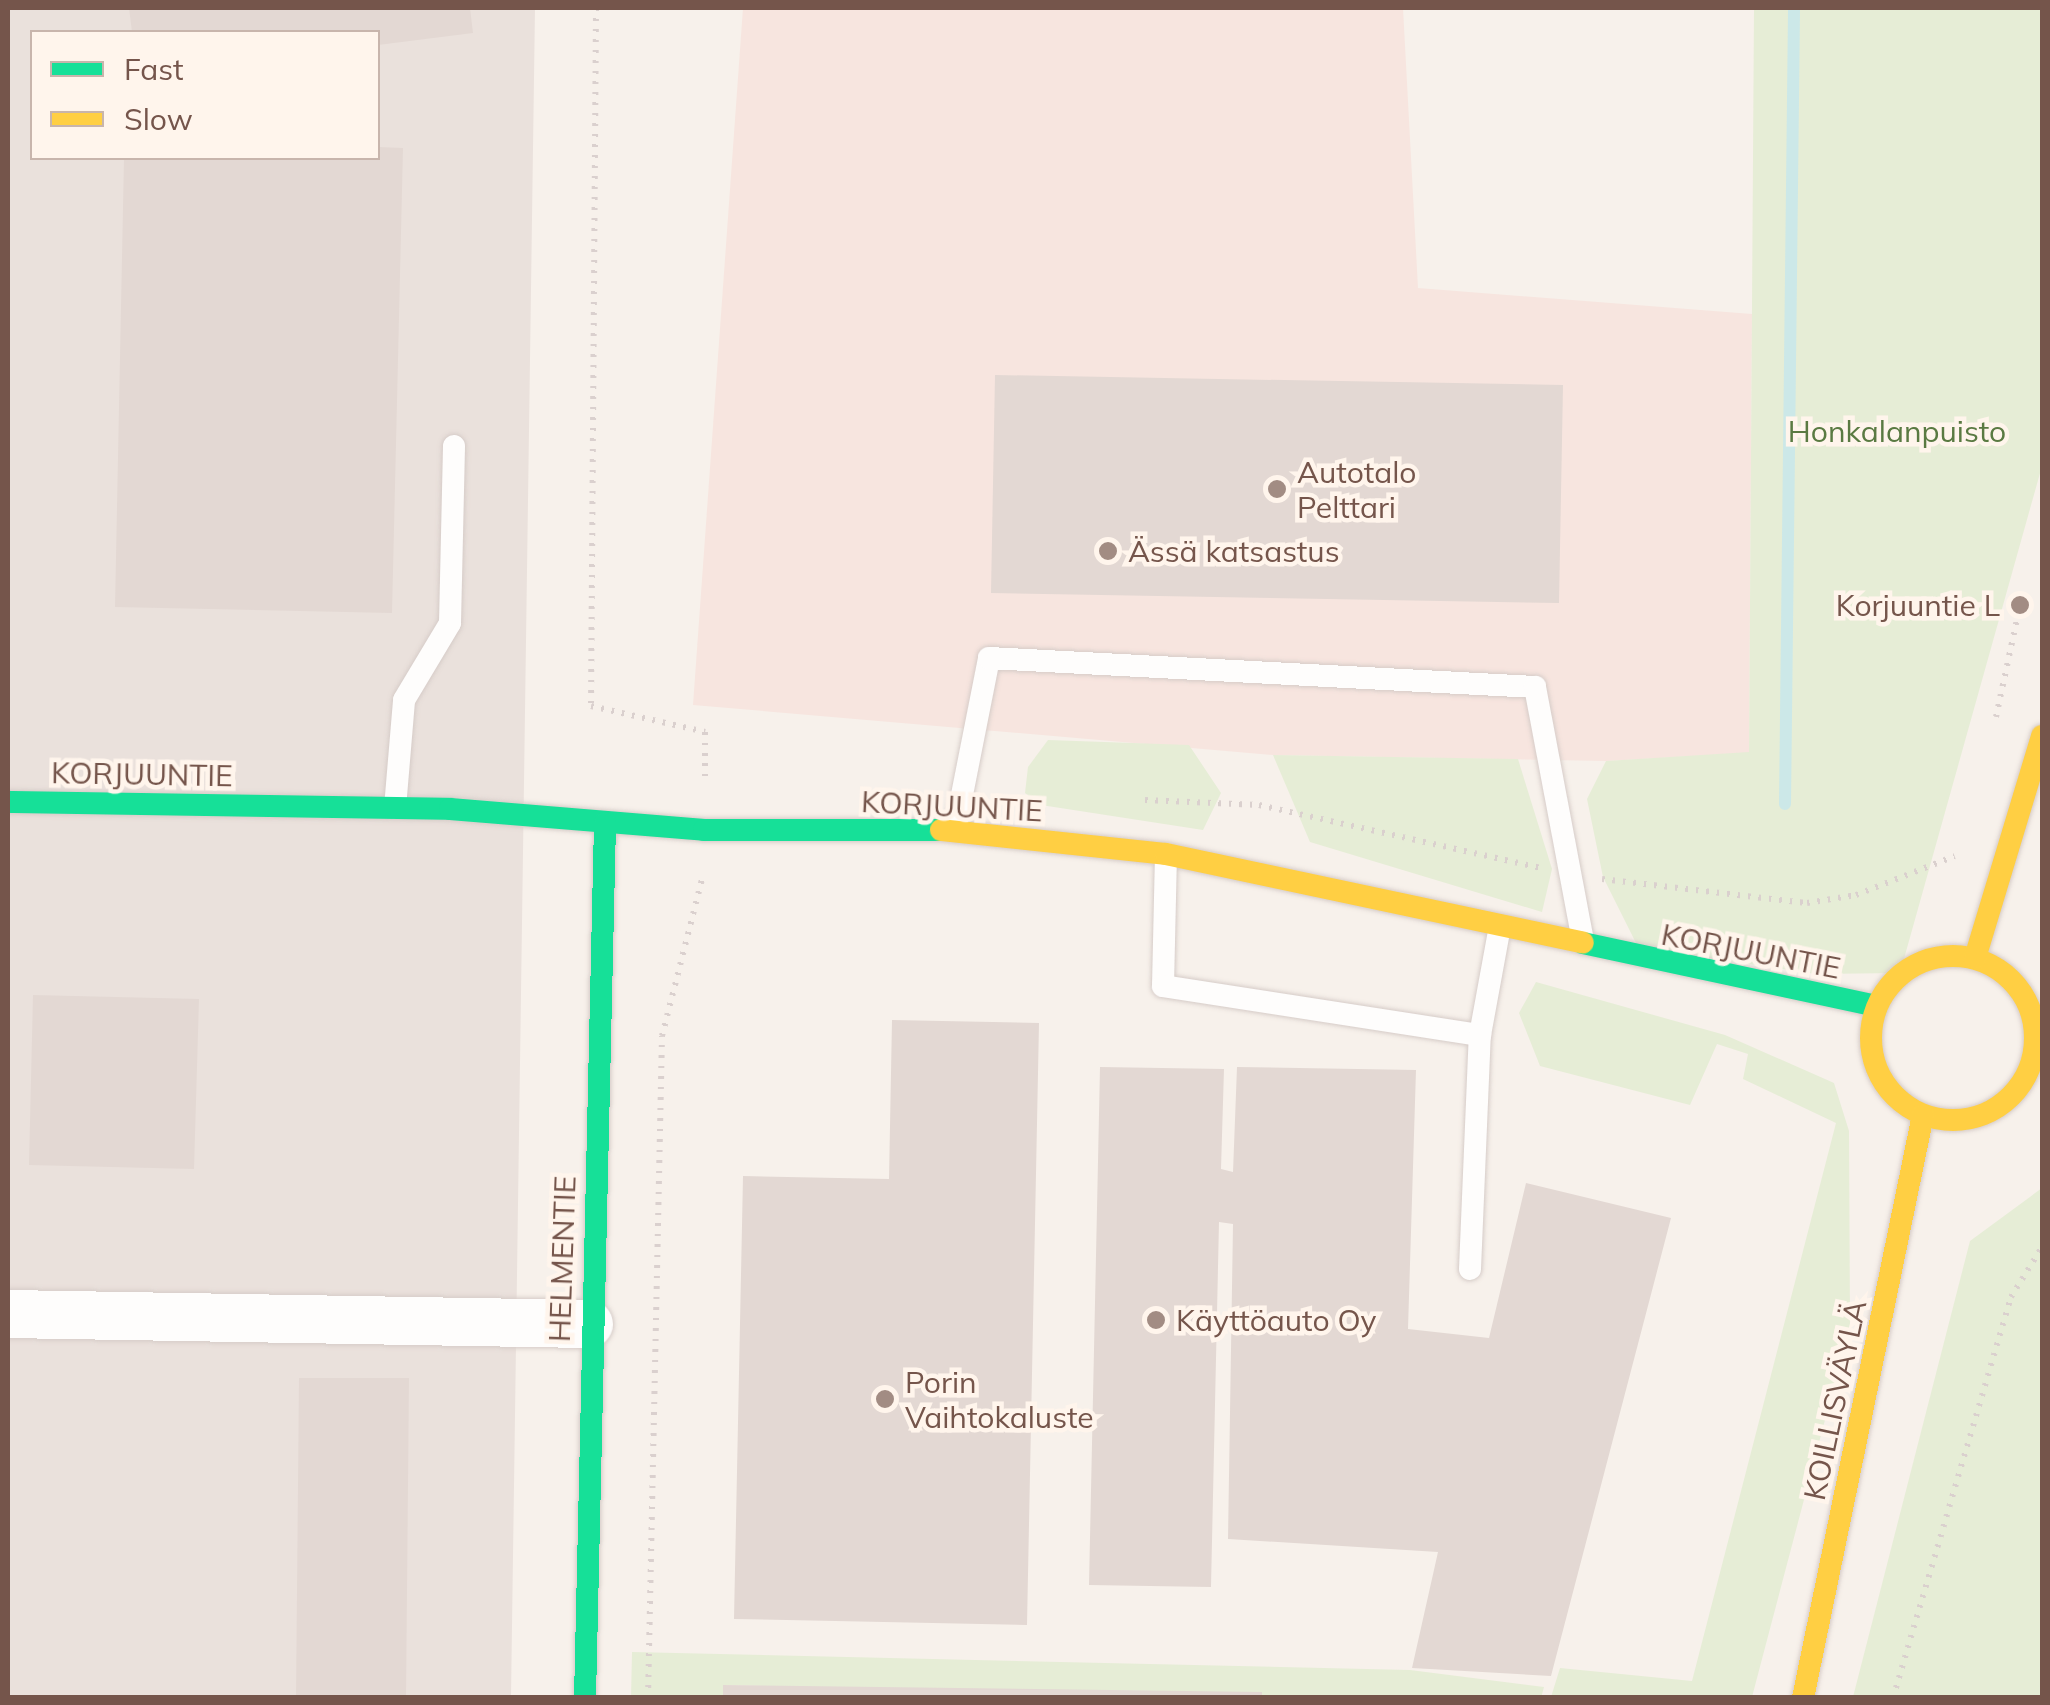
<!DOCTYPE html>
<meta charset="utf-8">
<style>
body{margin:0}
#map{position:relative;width:2050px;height:1705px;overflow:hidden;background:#f7f1eb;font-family:Mulish,sans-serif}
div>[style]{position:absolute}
.commercial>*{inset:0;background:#f7e5df}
.industrial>*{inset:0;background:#eae1dc}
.green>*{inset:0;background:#e6edd6}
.stream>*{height:12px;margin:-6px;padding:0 6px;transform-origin:6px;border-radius:6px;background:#cce8e8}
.building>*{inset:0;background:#e3d8d3}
.path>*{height:6px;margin-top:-3px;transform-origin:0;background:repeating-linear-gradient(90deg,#dad0ce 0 2.5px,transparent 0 10.5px)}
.roads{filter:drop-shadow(0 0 2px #d6ccc8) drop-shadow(0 0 2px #d6ccc8)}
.lane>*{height:22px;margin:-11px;padding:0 11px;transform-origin:11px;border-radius:11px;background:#fefdfc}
.street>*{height:48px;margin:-24px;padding:0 24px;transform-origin:24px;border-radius:24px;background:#fefdfc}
.fast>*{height:22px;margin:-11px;padding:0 11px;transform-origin:11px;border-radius:11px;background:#16e098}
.slow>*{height:22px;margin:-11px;padding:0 11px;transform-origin:11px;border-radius:11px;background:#ffcf43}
.slow>.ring{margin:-11px;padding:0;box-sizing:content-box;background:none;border:22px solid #ffcf43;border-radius:50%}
.dots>*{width:28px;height:28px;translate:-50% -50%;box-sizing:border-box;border:5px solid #fff5ec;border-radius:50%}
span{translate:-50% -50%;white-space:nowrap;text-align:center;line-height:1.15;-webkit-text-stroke:9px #fff5ec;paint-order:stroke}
.park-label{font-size:30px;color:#5a7a42}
.poi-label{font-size:30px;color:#75554b}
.left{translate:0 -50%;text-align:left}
.right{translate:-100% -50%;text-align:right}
.street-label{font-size:30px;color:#75554b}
.frame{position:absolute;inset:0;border:10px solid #75554b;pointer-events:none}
.legend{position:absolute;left:30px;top:30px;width:350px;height:130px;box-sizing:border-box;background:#fff5ec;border:2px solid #c8b5ac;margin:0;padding:12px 18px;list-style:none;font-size:30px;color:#75554b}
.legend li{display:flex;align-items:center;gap:20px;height:50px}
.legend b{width:50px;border:2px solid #c8b5ac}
</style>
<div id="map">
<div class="commercial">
<div style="clip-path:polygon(743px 8px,1403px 8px,1418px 288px,1752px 314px,1749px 753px,1606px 761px,1273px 755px,693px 705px)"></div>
</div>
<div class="industrial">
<div style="clip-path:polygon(evenodd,8px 8px,535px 8px,511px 1697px,8px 1698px,8px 8px,32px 32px,378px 32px,378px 158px,32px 158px,32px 32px)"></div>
</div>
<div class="green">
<div style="clip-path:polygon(1754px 8px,2042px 8px,2042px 466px,1900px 973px,1815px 974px,1638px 947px,1603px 877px,1587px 799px,1606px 761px,1749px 752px)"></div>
<div style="clip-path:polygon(1048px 740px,1189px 745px,1221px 793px,1203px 830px,1041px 805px,1025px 793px,1028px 767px)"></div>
<div style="clip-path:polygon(1273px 755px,1518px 759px,1552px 869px,1542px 912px,1310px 842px)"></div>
<div style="clip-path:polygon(1536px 982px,1725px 1035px,1834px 1083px,1849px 1131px,1850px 1325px,1752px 1697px,1551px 1697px,1560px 1668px,1692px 1681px,1836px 1123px,1743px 1079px,1748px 1054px,1717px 1044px,1690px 1105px,1540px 1066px,1519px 1013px)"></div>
<div style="clip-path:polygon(2042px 1188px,2042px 1697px,1853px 1697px,1970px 1241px)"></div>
<div style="clip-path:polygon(632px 1652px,1410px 1670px,1544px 1687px,1541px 1698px,1262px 1698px,724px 1685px,723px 1697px,631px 1698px)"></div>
</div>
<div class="stream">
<div style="left:1785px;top:804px;width:796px;rotate:-89.35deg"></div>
</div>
<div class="building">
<div style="clip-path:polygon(129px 8px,470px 8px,473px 33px,378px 45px,378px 32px,132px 32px)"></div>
<div style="clip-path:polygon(378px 147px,403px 148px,392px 613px,115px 607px,124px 158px,378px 158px)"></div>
<div style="clip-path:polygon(995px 375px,1563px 385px,1559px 603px,991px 593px)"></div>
<div style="clip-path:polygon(33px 995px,199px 999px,194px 1169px,29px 1165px)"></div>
<div style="clip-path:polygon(892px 1020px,1039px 1023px,1027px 1625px,734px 1619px,743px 1176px,889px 1179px)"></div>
<div style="clip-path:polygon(1100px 1067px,1224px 1069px,1221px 1169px,1233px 1172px,1237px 1067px,1416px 1070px,1408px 1329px,1489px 1338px,1526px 1183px,1671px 1218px,1551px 1676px,1412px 1668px,1438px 1552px,1228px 1539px,1233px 1224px,1219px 1222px,1211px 1587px,1089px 1585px)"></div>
<div style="clip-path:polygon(299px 1378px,409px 1378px,406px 1698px,296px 1698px)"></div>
<div style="clip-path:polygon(723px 1685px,1262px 1692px,1262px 1698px,723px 1698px)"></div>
</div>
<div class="path">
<div style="left:596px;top:8px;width:698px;rotate:90.41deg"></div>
<div style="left:591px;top:706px;width:117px;rotate:12.8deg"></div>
<div style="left:705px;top:732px;width:50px;rotate:90deg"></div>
<div style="left:1996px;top:717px;width:115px;rotate:-77.9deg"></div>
<div style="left:1145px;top:800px;width:114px;rotate:2.5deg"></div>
<div style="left:1259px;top:805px;width:289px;rotate:12.6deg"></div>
<div style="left:1602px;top:879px;width:206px;rotate:6.7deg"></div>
<div style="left:1807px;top:903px;width:50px;rotate:-9.3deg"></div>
<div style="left:1856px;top:895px;width:106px;rotate:-21.5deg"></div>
<div style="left:648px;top:1698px;width:662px;rotate:-88.79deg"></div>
<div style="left:662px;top:1036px;width:166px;rotate:-75.7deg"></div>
<div style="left:1893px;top:1698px;width:418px;rotate:-73.6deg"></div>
<div style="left:2011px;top:1297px;width:59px;rotate:-58.2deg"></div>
</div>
<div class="roads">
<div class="lane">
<div style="left:395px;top:808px;width:108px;rotate:-85.2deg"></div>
<div style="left:404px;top:700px;width:90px;rotate:-59.1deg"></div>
<div style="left:450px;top:623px;width:177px;rotate:-88.7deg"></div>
<div style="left:955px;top:830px;width:175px;rotate:-78.8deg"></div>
<div style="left:989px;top:658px;width:547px;rotate:3.04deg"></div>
<div style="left:1535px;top:687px;width:258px;rotate:79.3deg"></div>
<div style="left:1166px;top:854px;width:132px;rotate:91.3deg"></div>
<div style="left:1163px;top:986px;width:321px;rotate:8.8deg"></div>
<div style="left:1480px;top:1035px;width:111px;rotate:-79.6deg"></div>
<div style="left:1470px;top:1269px;width:234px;rotate:-87.6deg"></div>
</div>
<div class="street">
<div style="left:8px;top:1314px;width:581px;rotate:0.99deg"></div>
</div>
<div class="fast">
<div style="left:8px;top:802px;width:442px;rotate:0.9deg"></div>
<div style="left:450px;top:809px;width:255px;rotate:4.7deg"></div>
<div style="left:704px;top:830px;width:237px"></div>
<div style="left:1583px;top:943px;width:300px;rotate:12.1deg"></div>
<div style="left:585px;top:1698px;width:875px;rotate:-88.69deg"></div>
</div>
<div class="slow">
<div style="left:941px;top:830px;width:226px;rotate:6.1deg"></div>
<div style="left:1166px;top:854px;width:426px;rotate:12deg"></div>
<div class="ring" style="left:1871px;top:956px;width:142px;height:142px"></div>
<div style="left:1975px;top:958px;width:232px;rotate:-73.2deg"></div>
<div style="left:1803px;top:1698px;width:595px;rotate:-78.37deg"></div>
</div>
</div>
<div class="dots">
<div style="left:1277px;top:489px;background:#a28c83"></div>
<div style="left:1108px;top:551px;background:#a28c83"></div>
<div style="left:2020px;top:605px;background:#a28c83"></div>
<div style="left:1156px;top:1320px;background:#a28c83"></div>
<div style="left:885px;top:1399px;background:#a28c83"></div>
</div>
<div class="park-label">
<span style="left:1897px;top:431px">Honkalanpuisto</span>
</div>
<div class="poi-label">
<span class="left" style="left:1297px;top:489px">Autotalo<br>Pelttari</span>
<span class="left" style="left:1128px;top:551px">Ässä katsastus</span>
<span class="right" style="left:2000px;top:605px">Korjuuntie L</span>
<span class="left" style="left:1176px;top:1320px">Käyttöauto Oy</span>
<span class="left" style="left:905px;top:1399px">Porin<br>Vaihtokaluste</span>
</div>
<div class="street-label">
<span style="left:142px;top:774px;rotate:1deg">KORJUUNTIE</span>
<span style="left:952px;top:806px;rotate:3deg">KORJUUNTIE</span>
<span style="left:1751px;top:951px;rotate:11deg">KORJUUNTIE</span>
<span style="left:562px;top:1259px;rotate:-88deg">HELMENTIE</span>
<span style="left:1835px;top:1400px;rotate:-78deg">KOILLISVÄYLÄ</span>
</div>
<div class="frame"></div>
<ul class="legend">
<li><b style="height:12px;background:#16e098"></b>Fast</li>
<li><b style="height:12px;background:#ffcf43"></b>Slow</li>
</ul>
</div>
